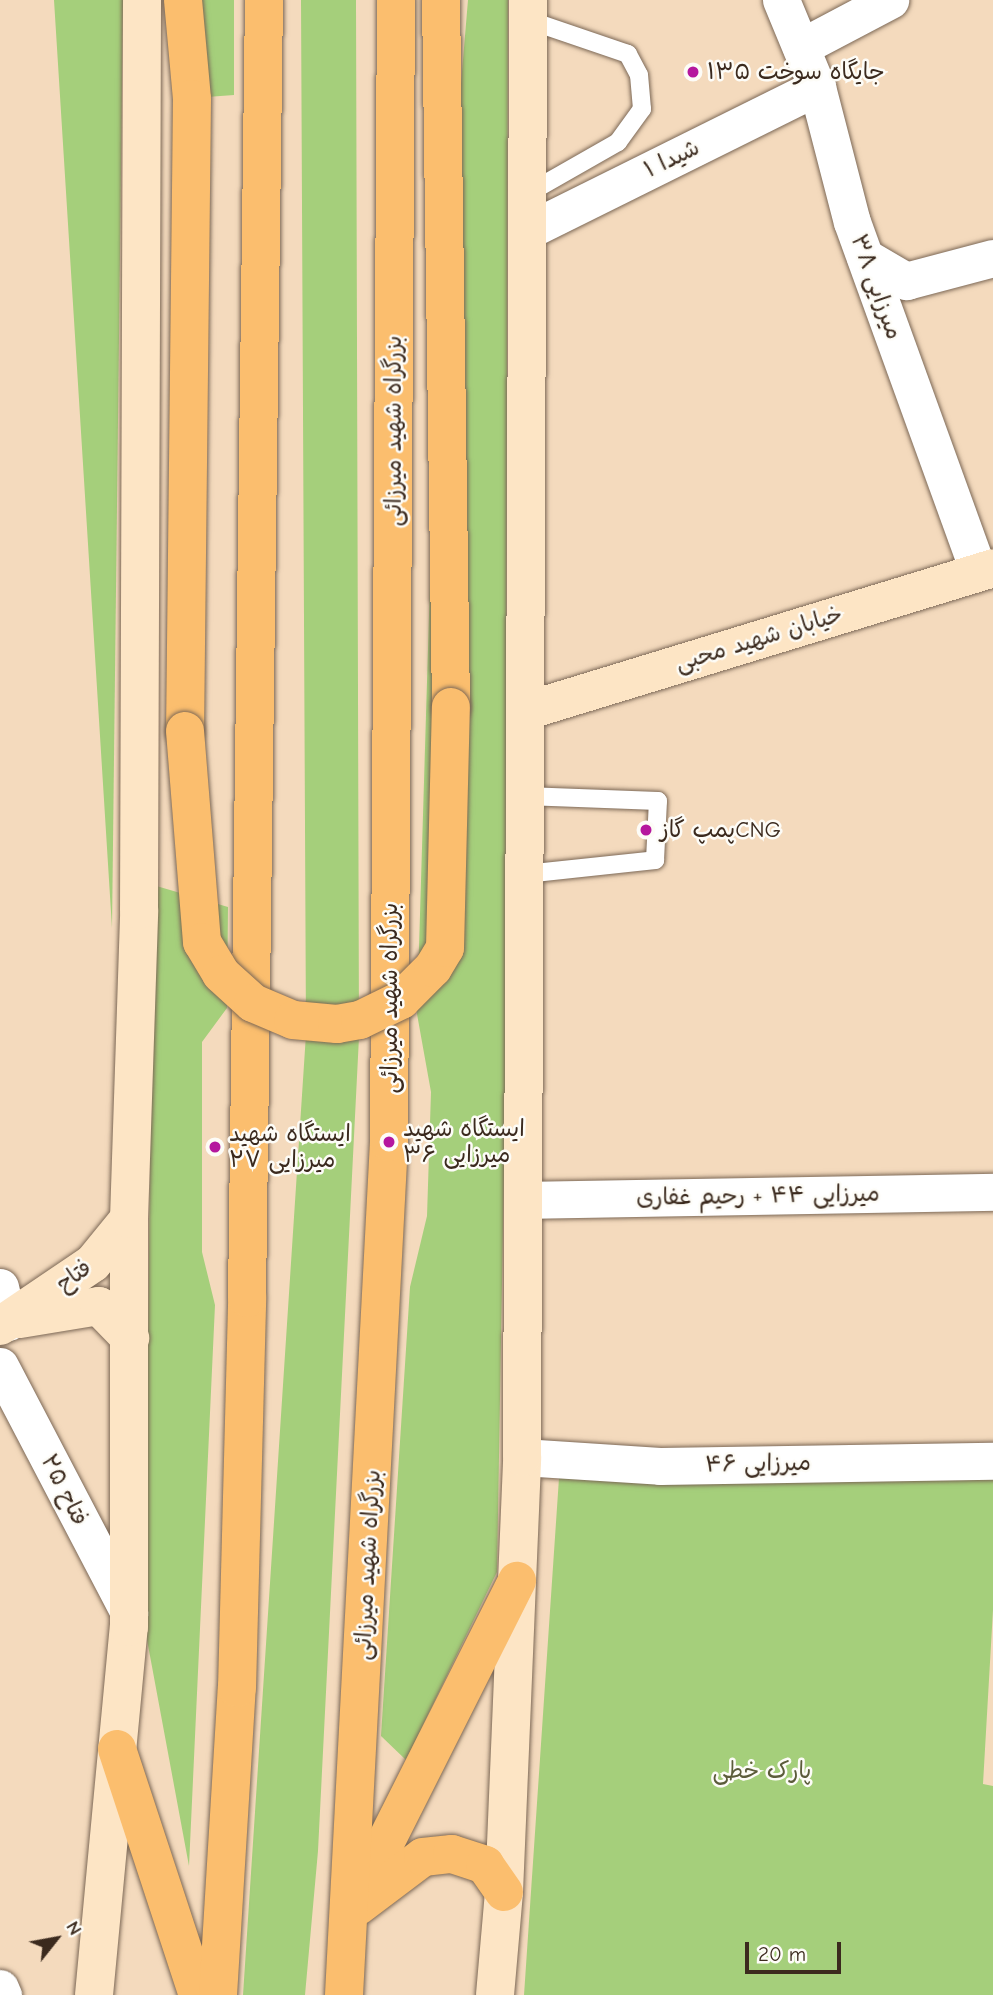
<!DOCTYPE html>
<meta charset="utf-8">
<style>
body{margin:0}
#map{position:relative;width:993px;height:1995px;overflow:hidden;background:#f4dabd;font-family:"Comic Neue","Playpen Sans Arabic",sans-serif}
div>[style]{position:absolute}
.green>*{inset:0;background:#a5cf7b}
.roads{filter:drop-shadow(0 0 2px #7c6856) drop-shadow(0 0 2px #7c6856)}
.lane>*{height:18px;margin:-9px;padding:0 9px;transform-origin:9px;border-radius:9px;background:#fff}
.street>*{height:37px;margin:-18.5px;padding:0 18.5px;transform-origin:18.5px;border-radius:18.5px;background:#fff}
.secondary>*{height:38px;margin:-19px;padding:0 19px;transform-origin:19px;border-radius:19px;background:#fde5c5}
.highway>*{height:38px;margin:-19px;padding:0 19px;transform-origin:19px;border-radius:19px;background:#fbbe6e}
.bridges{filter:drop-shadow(0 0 2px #7c6856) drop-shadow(0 0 2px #7c6856)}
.highway-bridge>*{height:38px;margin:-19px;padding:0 19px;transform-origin:19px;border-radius:19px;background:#fbbe6e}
.dots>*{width:19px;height:19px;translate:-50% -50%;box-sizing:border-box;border:4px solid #fdfcf7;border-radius:50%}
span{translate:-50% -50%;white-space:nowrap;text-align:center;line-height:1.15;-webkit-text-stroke:5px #fdfcf7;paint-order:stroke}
.poi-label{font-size:23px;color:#3b2a1e}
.left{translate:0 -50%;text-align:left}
.street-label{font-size:23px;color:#3b2a1e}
.park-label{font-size:23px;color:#5b5c3a}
.north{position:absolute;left:21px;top:1904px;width:70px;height:70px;-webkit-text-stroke:5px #fdfcf7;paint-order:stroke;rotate:59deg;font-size:19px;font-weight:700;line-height:28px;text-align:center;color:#3b2a1e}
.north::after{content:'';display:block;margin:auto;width:24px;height:32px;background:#3b2a1e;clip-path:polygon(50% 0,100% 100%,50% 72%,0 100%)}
.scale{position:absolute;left:745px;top:1942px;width:96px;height:32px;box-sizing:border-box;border:4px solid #3b2a1e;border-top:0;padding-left:9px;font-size:21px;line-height:24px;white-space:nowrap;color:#3b2a1e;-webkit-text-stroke:5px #fdfcf7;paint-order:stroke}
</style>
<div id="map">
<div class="green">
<div style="clip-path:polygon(54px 0,123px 0,112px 928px)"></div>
<div style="clip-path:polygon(199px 0,234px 0,234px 95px,207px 97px)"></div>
<div style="clip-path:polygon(301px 0,356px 0,359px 1037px,318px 1851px,305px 1995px,243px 1995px,306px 1034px)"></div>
<div style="clip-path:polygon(468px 0,508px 0,505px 1111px,497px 1572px,406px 1760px,381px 1736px,410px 1287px,427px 1216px,431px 1092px,417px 1014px,436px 383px)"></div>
<div style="clip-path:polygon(153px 885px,228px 907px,227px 1008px,202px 1042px,202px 1252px,215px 1305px,189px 1866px,145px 1629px)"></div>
<div style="clip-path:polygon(993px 1476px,993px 1610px,983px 1784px,993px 1786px,993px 1995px,524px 1995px,559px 1478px)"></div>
</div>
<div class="roads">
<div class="lane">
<div style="left:527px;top:194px;width:105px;rotate:-29.7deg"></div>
<div style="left:618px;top:142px;width:41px;rotate:-54deg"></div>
<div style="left:642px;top:109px;width:34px;rotate:-95deg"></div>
<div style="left:639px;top:75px;width:24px;rotate:-118deg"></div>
<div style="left:628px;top:54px;width:106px;rotate:-161.2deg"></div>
<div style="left:525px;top:874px;width:131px;rotate:-6.1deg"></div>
<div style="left:655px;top:860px;width:59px;rotate:-87.1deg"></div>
<div style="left:658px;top:801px;width:133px;rotate:-177.8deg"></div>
</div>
<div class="street">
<div style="left:781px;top:0;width:94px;rotate:67.5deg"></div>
<div style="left:817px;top:87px;width:139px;rotate:75.5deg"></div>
<div style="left:852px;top:222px;width:372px;rotate:70.1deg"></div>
<div style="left:801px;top:47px;width:101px;rotate:-27.8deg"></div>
<div style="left:527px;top:231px;width:324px;rotate:-26.4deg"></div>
<div style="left:865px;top:257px;width:48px;rotate:30.3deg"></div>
<div style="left:906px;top:281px;width:90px;rotate:-14.8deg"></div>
<div style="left:524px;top:1200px;width:469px;rotate:-1deg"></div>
<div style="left:0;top:1287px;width:36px;rotate:77deg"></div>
<div style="left:0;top:1366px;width:279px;rotate:62.4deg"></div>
<div style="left:522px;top:1457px;width:138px;rotate:3.7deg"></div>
<div style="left:660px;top:1466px;width:333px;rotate:-0.9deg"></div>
<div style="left:0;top:1988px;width:8px;rotate:67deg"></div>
</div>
<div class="secondary">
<div style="left:526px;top:711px;width:488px;rotate:-17deg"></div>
<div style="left:20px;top:1319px;width:80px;rotate:-9.3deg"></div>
<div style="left:99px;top:1306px;width:45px;rotate:45.9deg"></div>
<div style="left:0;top:1326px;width:112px;rotate:-34.1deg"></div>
<div style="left:93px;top:1263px;width:57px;rotate:-50.7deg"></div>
<div style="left:94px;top:1995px;width:370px;rotate:-84.6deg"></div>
<div style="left:129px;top:1627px;width:408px;rotate:-90deg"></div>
<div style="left:129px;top:1219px;width:309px;rotate:-88.1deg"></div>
<div style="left:139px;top:910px;width:910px;rotate:-89.81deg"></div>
<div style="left:495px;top:1995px;width:103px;rotate:-85deg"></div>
<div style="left:504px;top:1892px;width:435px;rotate:-87.6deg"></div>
<div style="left:522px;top:1457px;width:1457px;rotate:-89.76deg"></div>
</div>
<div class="highway">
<div style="left:183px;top:0;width:99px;rotate:84.8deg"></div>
<div style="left:192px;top:99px;width:632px;rotate:90.63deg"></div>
<div style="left:441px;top:0;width:707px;rotate:89.19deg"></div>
<div style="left:117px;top:1749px;width:259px;rotate:71.8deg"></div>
<div style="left:358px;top:1897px;width:354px;rotate:-63.3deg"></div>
<div style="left:358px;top:1906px;width:81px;rotate:-37deg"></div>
<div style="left:423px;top:1857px;width:29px;rotate:-6deg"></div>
<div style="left:452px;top:1854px;width:35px;rotate:18deg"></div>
<div style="left:485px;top:1865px;width:33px;rotate:55deg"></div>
<div style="left:218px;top:1995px;width:308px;rotate:-86.5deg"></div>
<div style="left:237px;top:1688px;width:390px;rotate:-88.5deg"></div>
<div style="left:247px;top:1298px;width:1298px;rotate:-89.25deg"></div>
<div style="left:344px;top:1995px;width:854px;rotate:-86.98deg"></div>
<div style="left:389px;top:1142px;width:1142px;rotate:-89.65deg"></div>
</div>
</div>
<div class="bridges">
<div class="highway-bridge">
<div style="left:185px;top:731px;width:212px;rotate:85.4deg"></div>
<div style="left:202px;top:942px;width:37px;rotate:59deg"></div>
<div style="left:221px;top:974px;width:43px;rotate:42.2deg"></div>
<div style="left:253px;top:1003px;width:43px;rotate:23deg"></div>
<div style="left:293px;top:1020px;width:44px;rotate:5.2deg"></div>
<div style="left:337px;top:1024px;width:23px;rotate:-10deg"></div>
<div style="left:360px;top:1020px;width:46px;rotate:-26deg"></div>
<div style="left:401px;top:1000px;width:45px;rotate:-45deg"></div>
<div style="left:433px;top:968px;width:23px;rotate:-59deg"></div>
<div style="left:445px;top:948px;width:241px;rotate:-88.6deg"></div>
</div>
</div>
<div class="dots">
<div style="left:693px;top:72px;background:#b5179e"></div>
<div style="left:646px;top:830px;background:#b5179e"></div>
<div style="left:389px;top:1142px;background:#b5179e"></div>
<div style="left:215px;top:1147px;background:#b5179e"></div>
</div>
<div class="poi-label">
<span class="left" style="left:707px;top:72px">جایگاه سوخت ۱۳۵</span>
<span class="left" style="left:660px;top:830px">پمپ گازCNG</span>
<span class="left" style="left:403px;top:1142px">ایستگاه شهید<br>میرزایی ۳۶</span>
<span class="left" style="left:229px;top:1147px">ایستگاه شهید<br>میرزایی ۲۷</span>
</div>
<div class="street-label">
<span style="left:672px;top:159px;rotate:-26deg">شیدا ۱</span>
<span style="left:876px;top:287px;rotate:70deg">میرزایی ۳۸</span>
<span style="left:394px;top:431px;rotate:-90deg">بزرگراه شهید میرزائی</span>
<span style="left:759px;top:639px;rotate:-17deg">خیابان شهید محبی</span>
<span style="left:390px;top:998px;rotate:-90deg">بزرگراه شهید میرزائی</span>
<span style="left:758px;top:1196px;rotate:-1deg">میرزایی ۴۴ + رحیم غفاری</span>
<span style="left:74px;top:1276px;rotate:-36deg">فتاح</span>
<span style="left:758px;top:1464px;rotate:-1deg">میرزایی ۴۶</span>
<span style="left:64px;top:1490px;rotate:63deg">فتاح ۲۵</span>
<span style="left:368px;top:1565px;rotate:-87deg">بزرگراه شهید میرزائی</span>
</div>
<div class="park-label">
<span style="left:762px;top:1771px">پارک خطی</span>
</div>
<div class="north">N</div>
<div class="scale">20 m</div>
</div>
